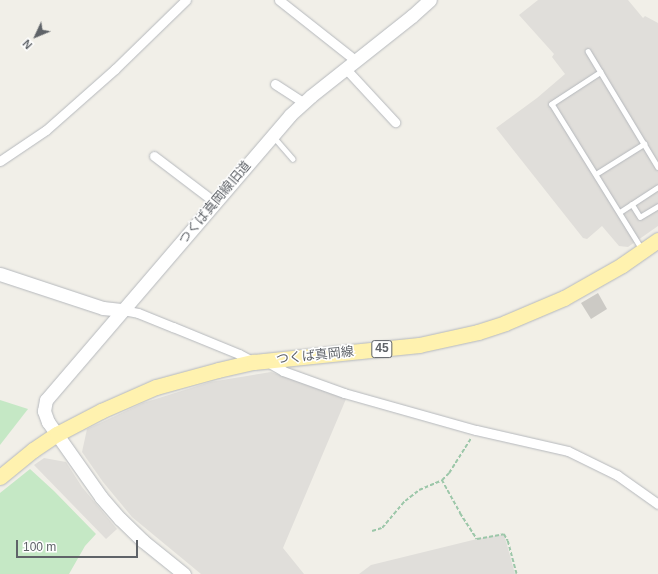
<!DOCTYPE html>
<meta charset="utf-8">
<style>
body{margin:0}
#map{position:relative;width:658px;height:574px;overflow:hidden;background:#f1efe8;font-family:Arial,"Noto Sans JP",sans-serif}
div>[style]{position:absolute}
.industrial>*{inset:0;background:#e0deda}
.green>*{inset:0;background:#c5e8c5}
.building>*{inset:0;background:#cccac5}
.path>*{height:1.5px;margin-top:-0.75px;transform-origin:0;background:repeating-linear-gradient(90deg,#9cc7a9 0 4px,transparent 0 6px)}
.roads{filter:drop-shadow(0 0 1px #b5b8bc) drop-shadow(0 0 1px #b5b8bc)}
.lane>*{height:4.5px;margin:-2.25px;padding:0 2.25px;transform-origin:2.25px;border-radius:2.25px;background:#fff}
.street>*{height:9px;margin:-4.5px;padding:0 4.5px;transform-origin:4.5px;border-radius:4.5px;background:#fff}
.secondary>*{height:13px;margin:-6.5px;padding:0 6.5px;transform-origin:6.5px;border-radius:6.5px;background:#fff}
.primary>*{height:15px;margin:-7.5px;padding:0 7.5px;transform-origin:7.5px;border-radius:7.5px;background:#fff2af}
span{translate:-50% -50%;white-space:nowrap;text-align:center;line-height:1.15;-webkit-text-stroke:3px #fff;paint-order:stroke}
.shield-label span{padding:1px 3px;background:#fff;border:1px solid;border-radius:3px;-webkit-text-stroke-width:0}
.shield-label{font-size:12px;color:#5f6368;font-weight:700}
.street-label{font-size:13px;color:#5f6368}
.north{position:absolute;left:16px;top:16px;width:40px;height:40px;-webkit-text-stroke:3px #fff;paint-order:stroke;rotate:226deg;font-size:11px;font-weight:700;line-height:16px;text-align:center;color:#5f6368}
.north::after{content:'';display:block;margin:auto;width:14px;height:18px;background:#5f6368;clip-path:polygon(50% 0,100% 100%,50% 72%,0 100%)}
.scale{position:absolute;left:16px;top:540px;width:122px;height:18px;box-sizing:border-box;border:2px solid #5f6368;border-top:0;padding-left:5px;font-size:12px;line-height:14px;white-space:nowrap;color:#5f6368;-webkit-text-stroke:3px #fff;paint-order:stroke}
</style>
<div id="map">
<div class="industrial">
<div style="clip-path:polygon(538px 0,628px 0,643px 18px,645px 16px,658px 23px,658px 226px,628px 247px,619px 246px,602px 226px,587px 239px,583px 238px,496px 128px,537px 98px,565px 74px,552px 57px,554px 54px,519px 15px)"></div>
<div style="clip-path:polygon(271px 372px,346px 399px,283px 548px,304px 574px,201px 574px,132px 517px,103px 482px,82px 452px,87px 429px,143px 403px,210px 382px)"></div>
<div style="clip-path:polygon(44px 458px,66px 462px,82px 487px,117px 529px,106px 539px,34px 465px)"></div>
<div style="clip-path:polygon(504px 534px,515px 574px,359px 574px,371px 565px,477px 539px)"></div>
</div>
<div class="green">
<div style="clip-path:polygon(0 400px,28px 409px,0 445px)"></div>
<div style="clip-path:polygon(30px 469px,54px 491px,96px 534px,85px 546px,69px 574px,0 574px,0 493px)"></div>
</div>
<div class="building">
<div style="clip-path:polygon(598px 293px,607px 309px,591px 319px,581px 303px)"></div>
</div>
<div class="path">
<div style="left:442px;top:480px;width:38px;rotate:61deg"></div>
<div style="left:460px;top:513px;width:31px;rotate:57deg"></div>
<div style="left:477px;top:539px;width:27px;rotate:-10deg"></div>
<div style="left:504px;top:534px;width:8px;rotate:60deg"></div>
<div style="left:508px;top:541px;width:34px;rotate:75deg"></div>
<div style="left:372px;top:531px;width:10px;rotate:-17deg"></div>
<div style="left:382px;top:528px;width:35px;rotate:-50deg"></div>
<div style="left:405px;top:501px;width:18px;rotate:-38deg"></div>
<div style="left:419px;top:490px;width:25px;rotate:-23deg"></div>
<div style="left:442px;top:480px;width:10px;rotate:-45deg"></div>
<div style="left:449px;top:473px;width:41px;rotate:-57.8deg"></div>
</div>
<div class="roads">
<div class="lane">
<div style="left:588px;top:51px;width:135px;rotate:58.9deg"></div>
<div style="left:601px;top:72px;width:59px;rotate:146.9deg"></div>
<div style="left:552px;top:104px;width:171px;rotate:58.2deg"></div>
<div style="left:273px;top:136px;width:30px;rotate:49deg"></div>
<div style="left:596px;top:174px;width:57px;rotate:-32deg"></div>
<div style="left:632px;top:204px;width:15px;rotate:58deg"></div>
<div style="left:640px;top:217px;width:21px;rotate:-31deg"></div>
<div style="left:620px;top:212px;width:45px;rotate:-33.3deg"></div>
</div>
<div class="street">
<div style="left:279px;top:0;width:97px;rotate:38.3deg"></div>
<div style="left:345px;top:68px;width:74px;rotate:47.2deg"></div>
<div style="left:275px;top:84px;width:35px;rotate:33deg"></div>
<div style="left:154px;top:156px;width:78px;rotate:37.2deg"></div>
<div style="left:0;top:161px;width:55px;rotate:-34deg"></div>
<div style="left:46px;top:130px;width:92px;rotate:-41.5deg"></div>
<div style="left:115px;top:69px;width:99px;rotate:-44.2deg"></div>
<div style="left:123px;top:310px;width:15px;rotate:11deg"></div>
<div style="left:138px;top:313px;width:38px;rotate:22deg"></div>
<div style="left:173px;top:327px;width:71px;rotate:22.2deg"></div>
<div style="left:239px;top:354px;width:17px;rotate:28deg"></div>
<div style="left:266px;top:361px;width:20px;rotate:30deg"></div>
<div style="left:283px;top:371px;width:65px;rotate:19.8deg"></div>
<div style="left:344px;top:393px;width:137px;rotate:15.7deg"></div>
<div style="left:476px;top:430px;width:94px;rotate:12.9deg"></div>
<div style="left:568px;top:451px;width:55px;rotate:26.1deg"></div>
<div style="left:617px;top:475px;width:50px;rotate:35.3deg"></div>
</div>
<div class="secondary">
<div style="left:0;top:274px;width:108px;rotate:18.3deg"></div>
<div style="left:103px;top:308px;width:20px;rotate:6deg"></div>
<div style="left:184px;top:574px;width:53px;rotate:-141.2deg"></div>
<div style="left:143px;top:541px;width:32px;rotate:-136deg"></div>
<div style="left:120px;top:519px;width:29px;rotate:-131deg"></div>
<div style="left:101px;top:497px;width:92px;rotate:-125.2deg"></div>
<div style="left:48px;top:422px;width:12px;rotate:-110deg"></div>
<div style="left:44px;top:411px;width:11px;rotate:-80deg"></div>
<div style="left:46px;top:400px;width:375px;rotate:-49.4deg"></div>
<div style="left:290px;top:115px;width:28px;rotate:-42deg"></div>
<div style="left:311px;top:96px;width:129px;rotate:-38.4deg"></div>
<div style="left:412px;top:16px;width:24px;rotate:-42deg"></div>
</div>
<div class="primary">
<div style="left:0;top:477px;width:43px;rotate:-39.3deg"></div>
<div style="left:33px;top:450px;width:29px;rotate:-34deg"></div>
<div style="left:57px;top:434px;width:50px;rotate:-27.6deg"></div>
<div style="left:101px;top:411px;width:60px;rotate:-23.6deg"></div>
<div style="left:156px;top:387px;width:64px;rotate:-15.3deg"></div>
<div style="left:218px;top:370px;width:37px;rotate:-13deg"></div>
<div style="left:254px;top:362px;width:166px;rotate:-5.9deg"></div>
<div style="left:419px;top:345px;width:60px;rotate:-12.4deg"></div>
<div style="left:478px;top:332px;width:28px;rotate:-18deg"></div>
<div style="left:505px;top:323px;width:64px;rotate:-23deg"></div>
<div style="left:564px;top:298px;width:67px;rotate:-29.6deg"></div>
<div style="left:622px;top:265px;width:44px;rotate:-34.8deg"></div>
</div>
</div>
<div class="shield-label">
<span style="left:382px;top:349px">45</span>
</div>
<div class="street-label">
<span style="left:215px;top:203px;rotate:-50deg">つくば真岡線旧道</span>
<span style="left:315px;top:356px;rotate:-6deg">つくば真岡線</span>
</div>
<div class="north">N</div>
<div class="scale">100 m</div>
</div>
